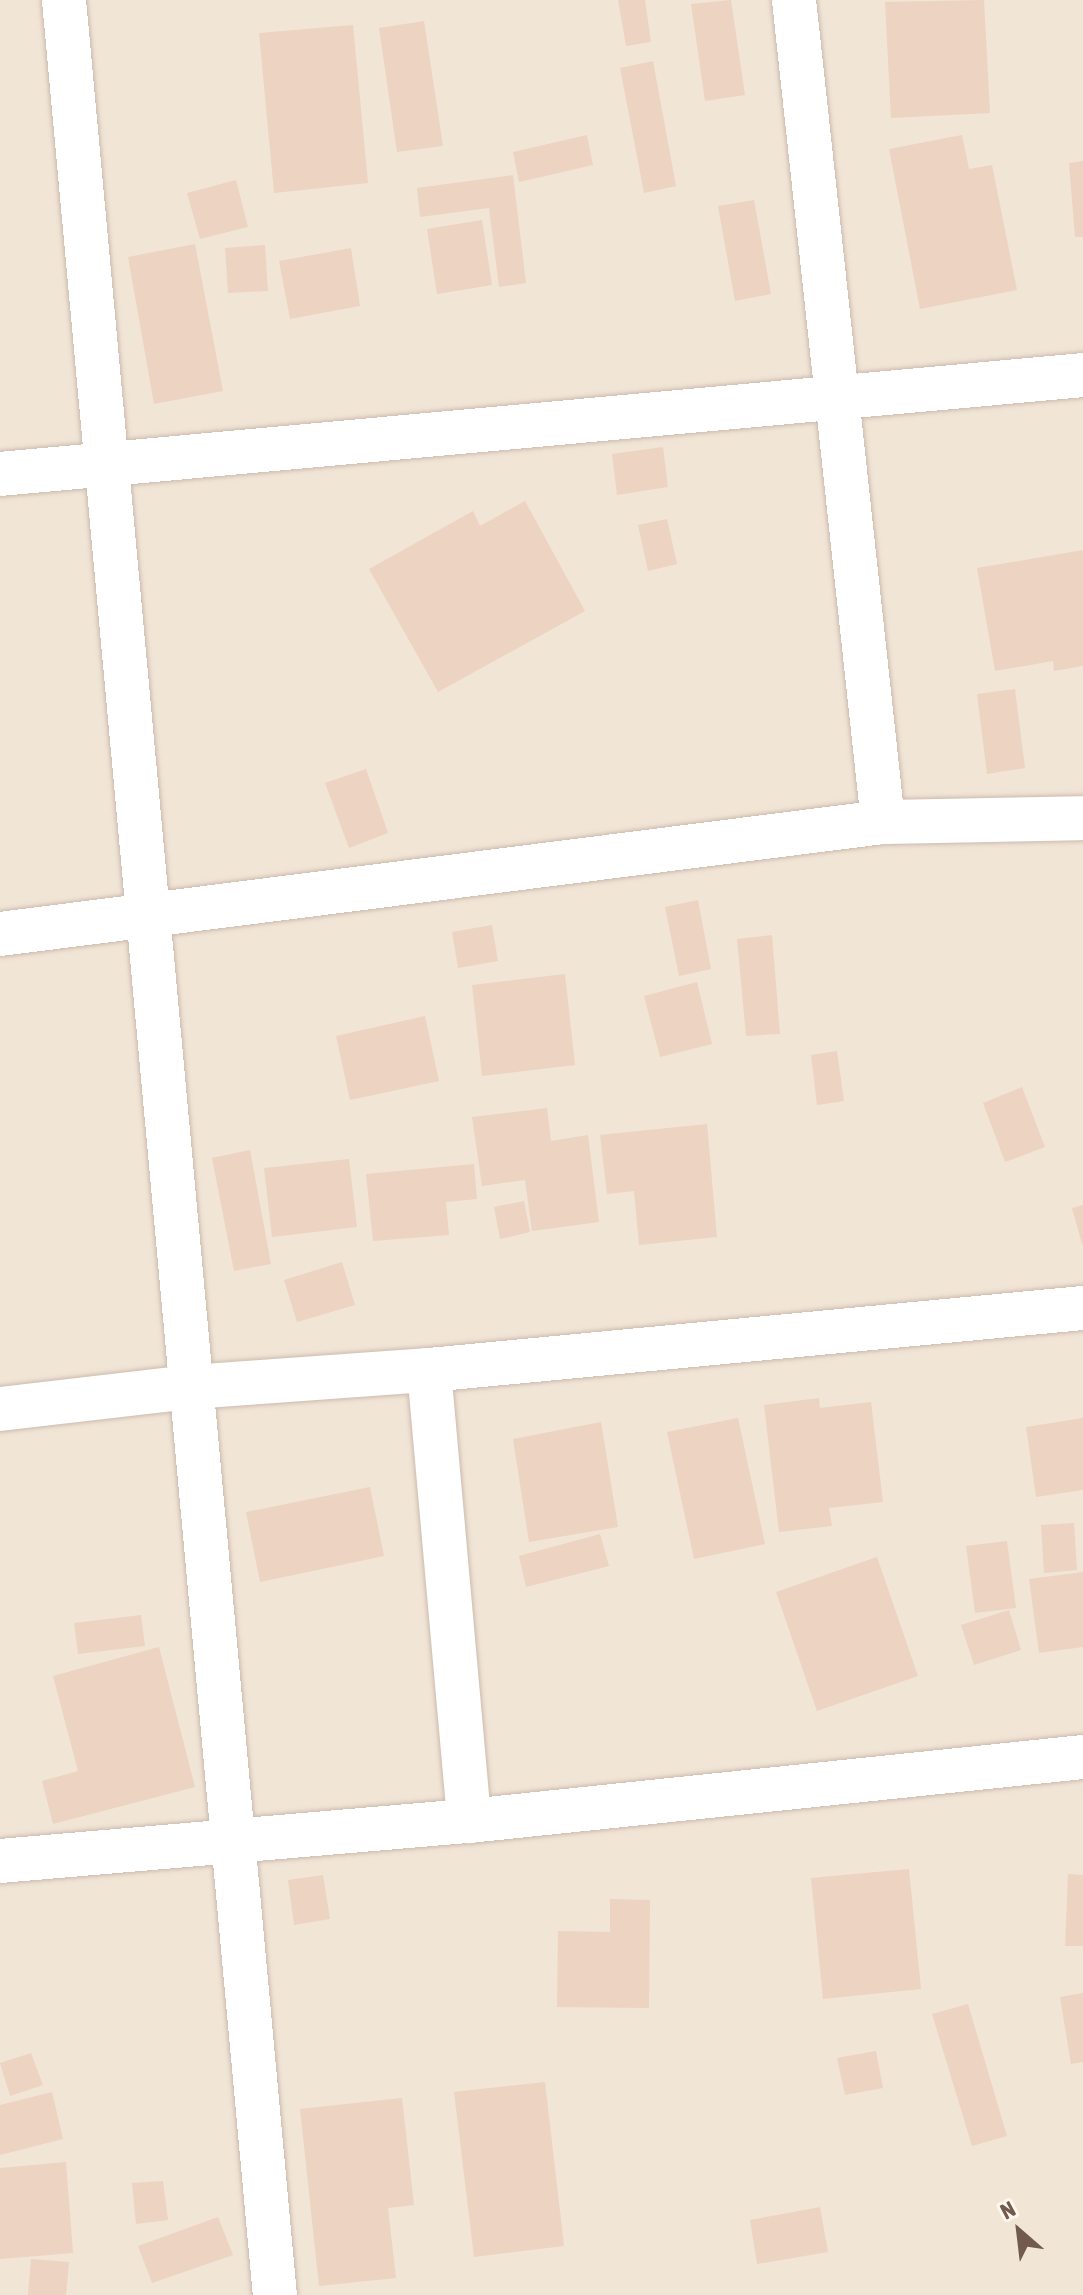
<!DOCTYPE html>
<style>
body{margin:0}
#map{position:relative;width:1083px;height:2295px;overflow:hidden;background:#faf3e7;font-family:"Asap Condensed",sans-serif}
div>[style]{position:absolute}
.residential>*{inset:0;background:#f1e5d6}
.building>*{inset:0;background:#edd3c1}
.roads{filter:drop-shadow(0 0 2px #cbbbae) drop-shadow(0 0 2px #cbbbae)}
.minor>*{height:44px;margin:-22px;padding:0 22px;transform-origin:22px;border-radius:22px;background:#fff}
span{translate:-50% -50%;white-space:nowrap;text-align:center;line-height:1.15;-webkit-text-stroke:6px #fdf7ed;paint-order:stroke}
.north{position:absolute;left:979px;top:2191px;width:80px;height:80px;-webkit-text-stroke:6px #fdf7ed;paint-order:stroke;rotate:332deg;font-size:22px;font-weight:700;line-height:32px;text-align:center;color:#725b4e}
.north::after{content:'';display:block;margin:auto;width:28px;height:36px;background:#725b4e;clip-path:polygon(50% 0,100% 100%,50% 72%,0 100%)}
</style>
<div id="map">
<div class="residential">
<div style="clip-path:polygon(0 0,1083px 0,1083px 2295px,0 2295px)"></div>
</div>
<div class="building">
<div style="clip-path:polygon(618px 0,645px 0,651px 42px,626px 46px)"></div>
<div style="clip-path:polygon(731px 0,745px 95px,705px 101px,691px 4px)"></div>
<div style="clip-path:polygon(984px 0,990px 113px,891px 118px,885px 2px)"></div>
<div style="clip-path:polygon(424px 21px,443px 146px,397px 152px,379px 28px)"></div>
<div style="clip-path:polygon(353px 25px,368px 183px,274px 193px,259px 33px)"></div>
<div style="clip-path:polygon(653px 61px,676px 186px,644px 193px,620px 68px)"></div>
<div style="clip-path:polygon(587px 135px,593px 165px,519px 182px,513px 152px)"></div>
<div style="clip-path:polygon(962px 135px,969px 169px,992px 165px,1017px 290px,920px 309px,889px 149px)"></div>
<div style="clip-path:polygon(1083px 161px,1083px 237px,1075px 237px,1069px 163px)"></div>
<div style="clip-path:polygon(513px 175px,526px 283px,499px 287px,489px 208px,420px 217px,417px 188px)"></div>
<div style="clip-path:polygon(236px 180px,248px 227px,200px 239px,187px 193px)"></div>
<div style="clip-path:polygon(754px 200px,771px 294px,735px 301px,718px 206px)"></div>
<div style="clip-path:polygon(482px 220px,492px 285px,437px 294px,427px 229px)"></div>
<div style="clip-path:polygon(195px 244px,223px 391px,154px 404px,128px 257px)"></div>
<div style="clip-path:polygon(265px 245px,268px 291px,228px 293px,225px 248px)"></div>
<div style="clip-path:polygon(351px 248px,360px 306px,290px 319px,279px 261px)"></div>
<div style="clip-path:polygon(663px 447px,668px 487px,617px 495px,612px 454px)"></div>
<div style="clip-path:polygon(525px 501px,585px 611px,438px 692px,369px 569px,473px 511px,480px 526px)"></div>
<div style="clip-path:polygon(667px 519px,677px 564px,648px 571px,638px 525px)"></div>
<div style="clip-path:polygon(1083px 550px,1083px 666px,1054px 671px,1053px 661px,995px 671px,977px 568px)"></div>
<div style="clip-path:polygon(1015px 689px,1025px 768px,987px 774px,977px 694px)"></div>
<div style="clip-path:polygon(366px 769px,388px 833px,349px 848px,325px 783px)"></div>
<div style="clip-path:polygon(698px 900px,711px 969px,679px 976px,665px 907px)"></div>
<div style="clip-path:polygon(492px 925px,498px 961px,458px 968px,452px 932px)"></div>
<div style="clip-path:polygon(772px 935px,780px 1034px,746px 1036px,737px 939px)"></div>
<div style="clip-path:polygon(565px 974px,575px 1065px,482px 1076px,472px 985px)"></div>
<div style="clip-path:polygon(697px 982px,712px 1044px,660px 1057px,644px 996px)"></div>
<div style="clip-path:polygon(425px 1016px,439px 1081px,350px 1100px,336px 1036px)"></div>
<div style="clip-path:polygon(837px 1051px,844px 1101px,817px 1105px,811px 1055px)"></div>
<div style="clip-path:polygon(1022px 1087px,1045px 1147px,1005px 1162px,983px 1103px)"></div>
<div style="clip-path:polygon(547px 1108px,551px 1141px,588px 1135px,599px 1222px,532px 1231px,525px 1180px,482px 1186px,472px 1117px)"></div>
<div style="clip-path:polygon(707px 1124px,717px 1237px,639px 1245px,634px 1191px,607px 1194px,600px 1135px)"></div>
<div style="clip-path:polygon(250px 1150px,271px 1264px,234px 1271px,212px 1158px)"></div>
<div style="clip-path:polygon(349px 1159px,357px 1227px,272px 1237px,264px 1168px)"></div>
<div style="clip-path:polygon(474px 1164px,477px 1199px,446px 1202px,449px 1235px,373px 1241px,366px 1174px)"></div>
<div style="clip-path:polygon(524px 1201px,530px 1232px,500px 1239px,494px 1207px)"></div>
<div style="clip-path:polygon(1083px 1205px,1083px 1244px,1082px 1244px,1072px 1208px)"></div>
<div style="clip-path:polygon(342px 1262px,355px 1305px,297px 1322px,284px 1280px)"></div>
<div style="clip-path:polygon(819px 1398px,820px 1408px,871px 1402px,883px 1502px,829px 1508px,832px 1526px,779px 1532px,764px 1405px)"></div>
<div style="clip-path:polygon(738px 1418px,765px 1544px,694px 1559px,667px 1432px)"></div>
<div style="clip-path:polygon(1083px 1418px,1083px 1490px,1036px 1497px,1026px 1427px)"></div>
<div style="clip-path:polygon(601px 1422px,618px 1527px,529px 1542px,513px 1439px)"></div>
<div style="clip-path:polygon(370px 1487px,384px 1556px,260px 1582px,246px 1512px)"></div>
<div style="clip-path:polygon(1074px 1523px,1077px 1570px,1044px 1573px,1041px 1525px)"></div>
<div style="clip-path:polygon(600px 1534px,609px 1566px,526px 1587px,519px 1556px)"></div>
<div style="clip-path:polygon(1007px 1541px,1016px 1608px,975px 1613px,966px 1546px)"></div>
<div style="clip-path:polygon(877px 1557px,918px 1676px,817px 1711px,776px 1592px)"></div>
<div style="clip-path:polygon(1083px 1572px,1083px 1647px,1039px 1653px,1029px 1579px)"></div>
<div style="clip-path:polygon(1009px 1610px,1021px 1650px,974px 1665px,961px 1625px)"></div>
<div style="clip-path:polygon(141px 1615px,145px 1646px,78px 1654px,74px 1623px)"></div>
<div style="clip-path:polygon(159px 1647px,195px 1787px,53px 1824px,42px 1781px,78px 1771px,53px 1676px)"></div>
<div style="clip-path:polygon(909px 1869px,921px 1989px,823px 1999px,811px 1878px)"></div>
<div style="clip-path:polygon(1068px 1874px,1083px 1875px,1083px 1946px,1065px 1946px)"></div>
<div style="clip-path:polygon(323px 1875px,330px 1919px,294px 1925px,288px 1880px)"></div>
<div style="clip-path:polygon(610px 1899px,650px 1900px,649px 2008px,557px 2007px,558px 1931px,610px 1932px)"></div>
<div style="clip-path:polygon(1083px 1993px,1083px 2062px,1071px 2064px,1060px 1997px)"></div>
<div style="clip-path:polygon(968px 2004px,1007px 2136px,972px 2146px,932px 2014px)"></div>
<div style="clip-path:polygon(876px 2051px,883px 2088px,845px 2095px,837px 2058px)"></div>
<div style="clip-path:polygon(31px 2053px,43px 2085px,10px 2096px,0 2063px)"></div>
<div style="clip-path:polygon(545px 2082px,564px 2246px,474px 2257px,454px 2092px)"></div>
<div style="clip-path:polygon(52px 2092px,63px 2139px,0 2155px,0 2105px)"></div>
<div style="clip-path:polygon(402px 2098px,414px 2205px,388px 2208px,396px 2278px,319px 2286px,300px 2109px)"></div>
<div style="clip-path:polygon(66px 2162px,73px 2253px,0 2259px,0 2168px)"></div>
<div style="clip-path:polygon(163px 2181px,168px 2220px,136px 2224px,132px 2183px)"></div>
<div style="clip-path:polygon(820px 2207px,828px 2252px,757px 2264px,750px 2220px)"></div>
<div style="clip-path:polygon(218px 2217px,233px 2255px,152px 2283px,138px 2246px)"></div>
<div style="clip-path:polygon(31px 2259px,69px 2262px,66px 2295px,28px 2295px)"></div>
</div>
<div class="roads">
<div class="minor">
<div style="left:64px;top:0;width:2305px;rotate:84.75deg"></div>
<div style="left:794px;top:0;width:827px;rotate:83.82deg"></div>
<div style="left:0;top:474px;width:1088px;rotate:-5.22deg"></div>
<div style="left:0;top:934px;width:890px;rotate:-7.23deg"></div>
<div style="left:883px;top:822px;width:200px;rotate:-1.1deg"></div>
<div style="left:429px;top:1370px;width:453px;rotate:84.9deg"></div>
<div style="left:0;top:1409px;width:192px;rotate:-6.6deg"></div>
<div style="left:191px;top:1387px;width:239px;rotate:-4.1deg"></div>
<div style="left:429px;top:1370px;width:657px;rotate:-5.42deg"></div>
<div style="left:0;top:1861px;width:471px;rotate:-4.9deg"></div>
<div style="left:469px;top:1821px;width:617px;rotate:-5.95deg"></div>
</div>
</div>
<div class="north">N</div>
</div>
